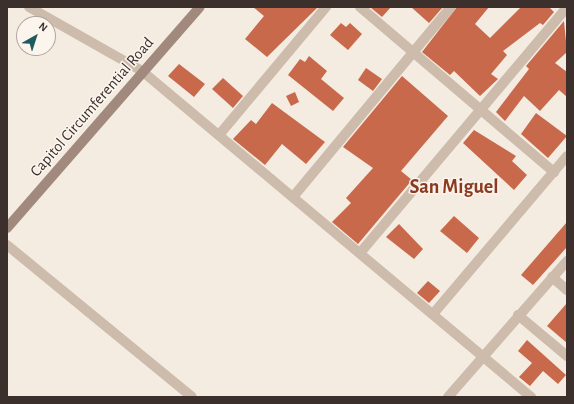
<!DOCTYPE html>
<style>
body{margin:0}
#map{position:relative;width:574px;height:404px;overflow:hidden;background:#f4ebe1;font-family:"Alegreya Sans",sans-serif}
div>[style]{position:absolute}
.building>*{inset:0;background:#c8694b}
.street>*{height:10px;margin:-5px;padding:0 5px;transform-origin:5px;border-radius:5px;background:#cdbbac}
.secondary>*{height:10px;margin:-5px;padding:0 5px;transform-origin:5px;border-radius:5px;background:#a18a7d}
span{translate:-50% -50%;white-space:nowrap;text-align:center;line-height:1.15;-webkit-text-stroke:3px #fbf5ee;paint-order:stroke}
.street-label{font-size:16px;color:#3b302b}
.district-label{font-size:20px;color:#8c3b22;font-weight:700}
.frame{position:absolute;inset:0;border:8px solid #3b302b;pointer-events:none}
.north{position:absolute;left:16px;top:16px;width:40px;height:40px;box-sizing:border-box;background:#fbf5ee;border:1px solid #aea6a0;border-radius:50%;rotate:39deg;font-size:11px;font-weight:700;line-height:16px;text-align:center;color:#3b302b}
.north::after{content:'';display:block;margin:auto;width:14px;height:18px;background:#1f5a5e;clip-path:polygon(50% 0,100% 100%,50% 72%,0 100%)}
</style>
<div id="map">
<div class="building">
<div style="clip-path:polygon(253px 7px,318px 7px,267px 57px,245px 39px,264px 16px)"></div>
<div style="clip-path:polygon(370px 7px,391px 7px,382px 17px)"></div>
<div style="clip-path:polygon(411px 7px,443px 7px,429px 23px)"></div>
<div style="clip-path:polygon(457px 7px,489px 7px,475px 24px,490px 38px,521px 7px,549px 7px,554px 12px,543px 25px,540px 23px,503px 51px,507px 55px,491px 74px,498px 79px,480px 96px,454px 71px,450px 75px,422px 52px)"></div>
<div style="clip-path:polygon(564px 21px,567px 52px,555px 63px,567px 72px,567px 97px,559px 90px,540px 111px,524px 96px,505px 121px,496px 112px,529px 69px,526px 66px)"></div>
<div style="clip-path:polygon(341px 23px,346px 27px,350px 23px,362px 34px,348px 50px,330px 35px)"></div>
<div style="clip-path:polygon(309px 56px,327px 71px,321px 79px,344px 98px,333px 111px,288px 75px,300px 59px,305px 62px)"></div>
<div style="clip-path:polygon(179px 64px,205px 84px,194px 97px,168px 76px)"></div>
<div style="clip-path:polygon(366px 68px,382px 79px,373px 91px,358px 80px)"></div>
<div style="clip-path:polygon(402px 76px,448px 116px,401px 171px,412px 180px,358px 244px,332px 222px,351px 203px,346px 198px,373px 168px,343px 147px)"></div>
<div style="clip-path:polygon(223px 78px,243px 96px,233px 108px,212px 89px)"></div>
<div style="clip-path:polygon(295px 92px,299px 102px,291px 106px,286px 96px)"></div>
<div style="clip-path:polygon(272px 103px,325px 142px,306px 164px,282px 144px,265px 165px,233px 139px,251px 120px,256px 124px)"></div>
<div style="clip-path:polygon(536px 113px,567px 136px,548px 158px,521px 134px)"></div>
<div style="clip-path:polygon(474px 130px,516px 156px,512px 161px,527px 175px,514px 190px,463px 143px)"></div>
<div style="clip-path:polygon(454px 216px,479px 238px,467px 253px,440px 231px)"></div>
<div style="clip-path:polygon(567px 222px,567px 247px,533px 285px,521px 275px)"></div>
<div style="clip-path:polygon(399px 224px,423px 249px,414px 259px,386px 237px)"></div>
<div style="clip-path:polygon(428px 281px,440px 291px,429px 303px,417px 293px)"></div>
<div style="clip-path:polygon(567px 303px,567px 343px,547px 326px)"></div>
<div style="clip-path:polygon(527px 340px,566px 375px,558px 384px,543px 371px,530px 386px,519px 377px,532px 363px,518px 351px)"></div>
</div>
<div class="street">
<div style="left:29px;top:7px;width:130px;rotate:29.5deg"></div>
<div style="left:142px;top:71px;width:508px;rotate:39.96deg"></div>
<div style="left:360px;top:7px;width:255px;rotate:40.4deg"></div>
<div style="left:219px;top:135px;width:167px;rotate:-50.1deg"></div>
<div style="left:293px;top:197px;width:247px;rotate:-50.3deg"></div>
<div style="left:7px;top:245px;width:239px;rotate:39.4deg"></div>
<div style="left:360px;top:253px;width:322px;rotate:-49.9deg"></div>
<div style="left:552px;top:277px;width:20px;rotate:41deg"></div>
<div style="left:433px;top:314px;width:207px;rotate:-49.7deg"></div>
<div style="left:518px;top:315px;width:64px;rotate:39.9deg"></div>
<div style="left:448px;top:397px;width:181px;rotate:-48.8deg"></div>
</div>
<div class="secondary">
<div style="left:7px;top:228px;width:293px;rotate:-48.9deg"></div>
</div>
<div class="street-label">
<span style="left:92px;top:107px;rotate:-49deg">Capitol Circumferential Road</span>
</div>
<div class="district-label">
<span style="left:454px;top:187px">San Miguel</span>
</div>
<div class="frame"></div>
<div class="north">N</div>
</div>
